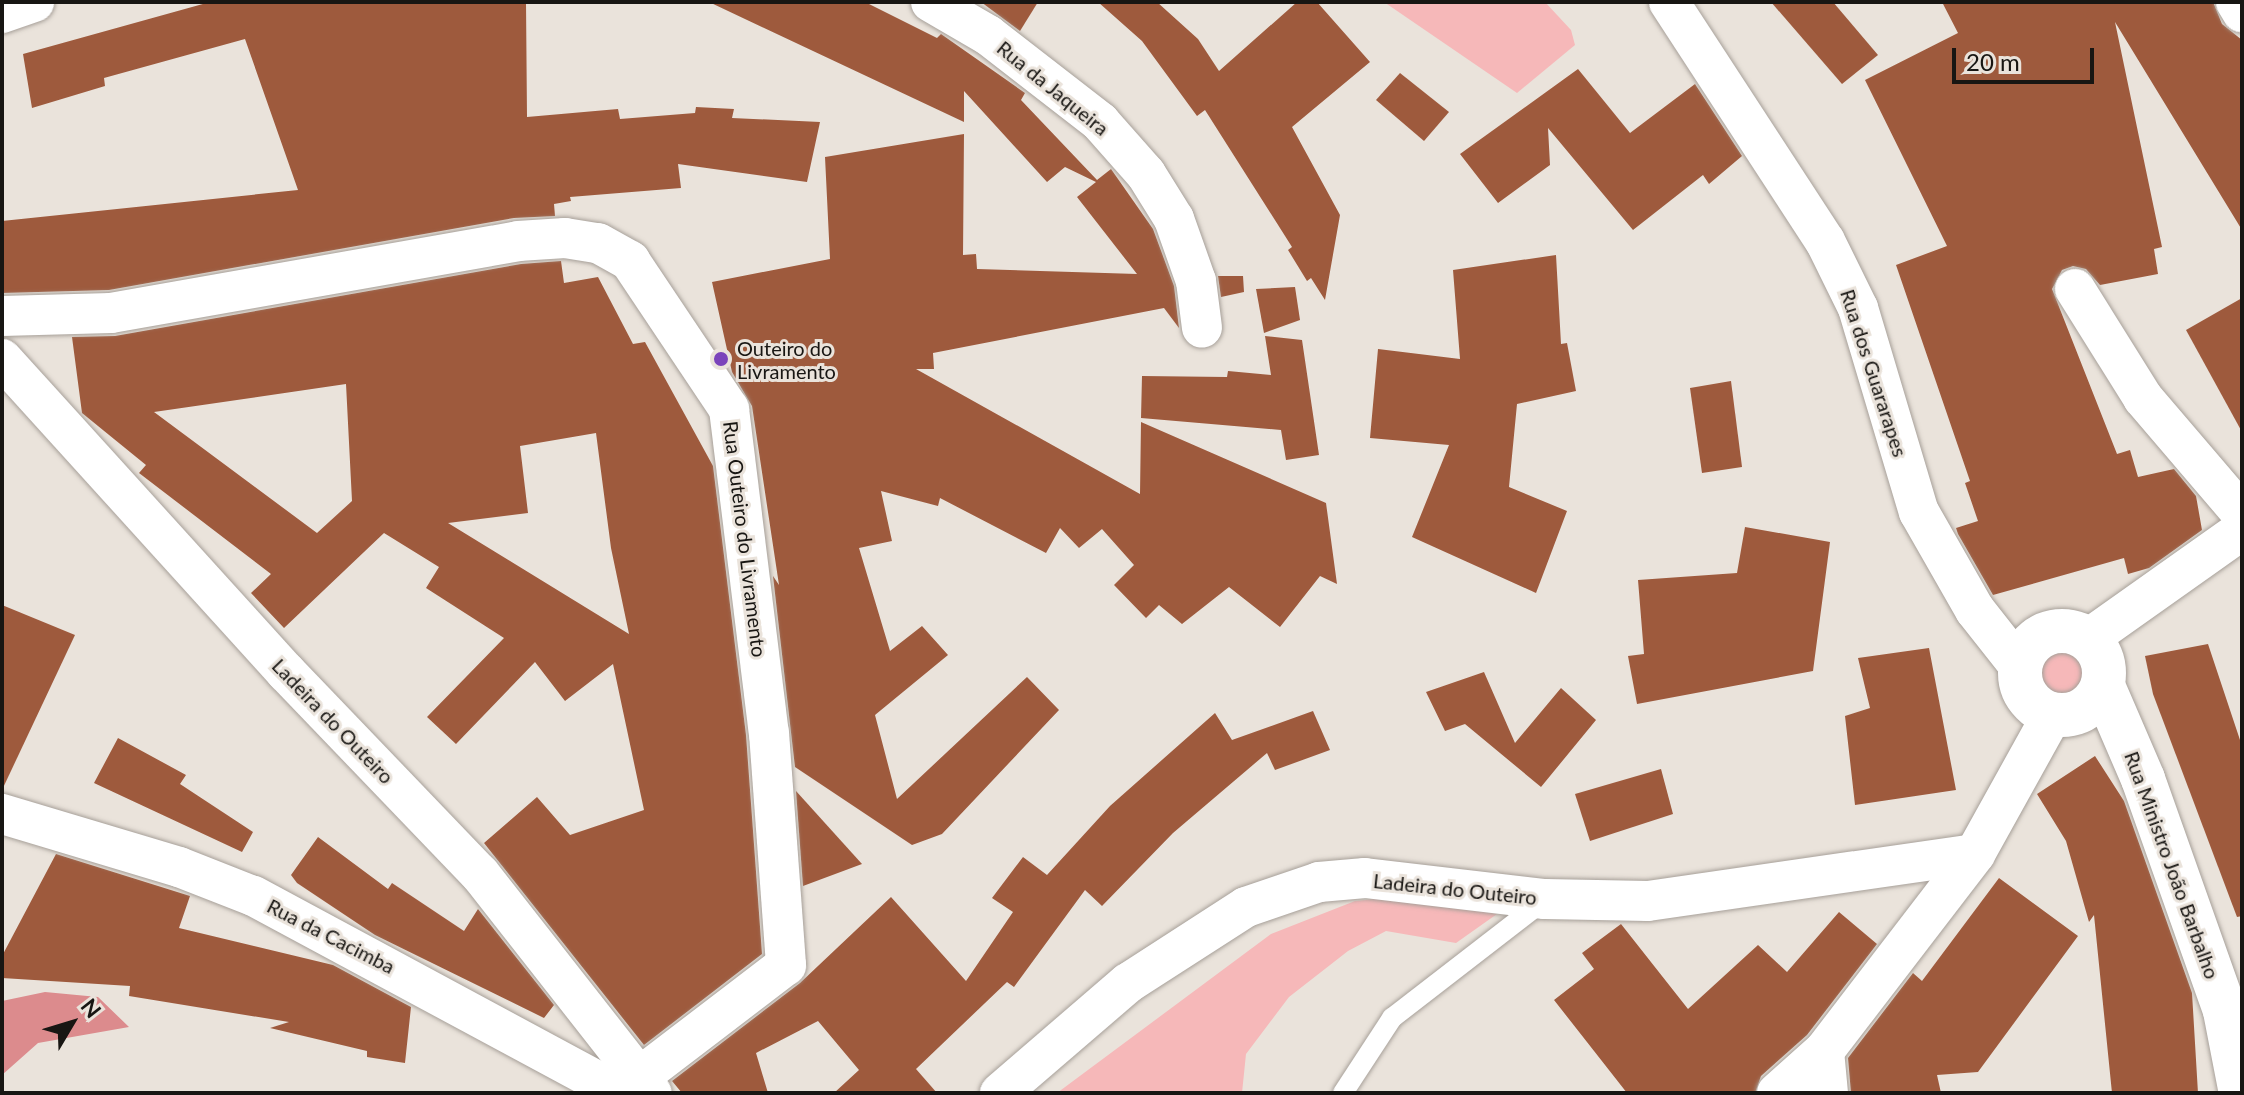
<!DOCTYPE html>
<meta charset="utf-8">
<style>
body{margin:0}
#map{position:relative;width:2244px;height:1095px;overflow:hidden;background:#eae3db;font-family:Lato,sans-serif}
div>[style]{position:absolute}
.green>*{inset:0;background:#f6b8b9}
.round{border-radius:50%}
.forest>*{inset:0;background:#dc8b8d}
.building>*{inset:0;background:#9e5a3d}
.roads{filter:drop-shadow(0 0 2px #a7a099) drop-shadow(0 0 2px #a7a099)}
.service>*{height:20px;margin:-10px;padding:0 10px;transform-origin:10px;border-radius:10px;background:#fff}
.minor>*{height:40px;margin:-20px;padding:0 20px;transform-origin:20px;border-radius:20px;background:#fff}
.tertiary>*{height:44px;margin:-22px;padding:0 22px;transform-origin:22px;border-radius:22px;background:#fff}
.tertiary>.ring{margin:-22px;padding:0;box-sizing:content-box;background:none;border:44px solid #fff;border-radius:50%}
.dots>*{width:22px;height:22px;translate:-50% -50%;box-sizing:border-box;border:4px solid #eae3db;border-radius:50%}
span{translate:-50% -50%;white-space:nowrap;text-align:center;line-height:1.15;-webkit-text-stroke:6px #eae3db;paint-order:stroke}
.street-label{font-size:20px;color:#181613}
.poi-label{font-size:20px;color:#181613}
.left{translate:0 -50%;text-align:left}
.frame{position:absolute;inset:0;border:4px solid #181613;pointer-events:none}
.north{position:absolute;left:32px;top:983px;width:80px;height:80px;-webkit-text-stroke:6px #eae3db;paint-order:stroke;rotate:52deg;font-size:22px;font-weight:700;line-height:32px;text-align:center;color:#181613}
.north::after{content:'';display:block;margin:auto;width:28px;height:36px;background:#181613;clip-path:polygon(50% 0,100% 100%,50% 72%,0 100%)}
.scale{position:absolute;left:1952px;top:48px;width:142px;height:36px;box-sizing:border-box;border:4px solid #181613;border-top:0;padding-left:10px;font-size:24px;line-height:28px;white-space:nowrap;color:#181613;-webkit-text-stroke:6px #eae3db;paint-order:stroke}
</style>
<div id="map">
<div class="green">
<div style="clip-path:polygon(1384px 2px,1545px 2px,1571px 30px,1575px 45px,1517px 93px)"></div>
<div class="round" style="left:2032px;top:641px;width:64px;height:64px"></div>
<div style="clip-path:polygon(1406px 896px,1497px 914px,1456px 943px,1386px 931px,1348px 951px,1289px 997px,1246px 1054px,1242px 1093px,1057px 1093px,1271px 934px,1355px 901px)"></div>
</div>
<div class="forest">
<div style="clip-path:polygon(45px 992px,98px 997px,129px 1027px,38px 1043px,2px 1075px,2px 1001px)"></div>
</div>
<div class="building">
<div style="clip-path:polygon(210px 2px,526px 2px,527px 117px,618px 109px,620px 119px,695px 113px,696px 107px,734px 109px,732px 118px,820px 122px,807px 182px,678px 164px,681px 188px,570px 197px,571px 201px,554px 204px,555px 216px,514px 218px,109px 290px,2px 293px,2px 221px,298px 190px,245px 39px,104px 78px,105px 86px,32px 108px,23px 54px)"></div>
<div style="clip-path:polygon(709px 2px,865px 2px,937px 38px,941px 34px,1025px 93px,1021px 100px,1097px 180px,1111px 169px,1153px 229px,1174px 286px,1179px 328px,1164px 308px,933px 353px,934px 369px,916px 369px,1140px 494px,1141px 422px,1326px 503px,1337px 584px,1320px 576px,1280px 627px,1229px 587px,1182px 624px,1159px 605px,1146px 618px,1114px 585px,1134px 565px,1102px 529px,1079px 548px,1060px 528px,1046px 553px,940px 498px,938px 506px,881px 491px,892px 541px,859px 548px,890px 651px,922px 626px,948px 655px,875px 715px,897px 799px,1027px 677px,1059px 710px,942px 834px,912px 845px,795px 767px,773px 576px,779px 585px,752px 406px,732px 372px,712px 282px,830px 259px,825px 157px,964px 134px,963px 255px,976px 254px,977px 269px,1137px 274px,1077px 197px,1096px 182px,1065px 167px,1047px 182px,964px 91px,964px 122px)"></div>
<div style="clip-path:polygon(981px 2px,1038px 2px,1020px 31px)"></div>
<div style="clip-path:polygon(1098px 2px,1157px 2px,1198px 39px,1219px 71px,1297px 2px,1317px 2px,1370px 62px,1292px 127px,1340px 215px,1325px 300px,1311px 278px,1307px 281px,1288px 250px,1292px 247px,1205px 110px,1197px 116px,1142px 41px)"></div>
<div style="clip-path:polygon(1771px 2px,1833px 2px,1878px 55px,1842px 84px)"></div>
<div style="clip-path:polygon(1942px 2px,2213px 2px,2222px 24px,2242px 40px,2242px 230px,2115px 22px,2162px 247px,2154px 249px,2158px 274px,2100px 285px,2086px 269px,2073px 266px,2062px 270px,2052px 289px,2117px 454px,2130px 450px,2138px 477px,2174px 469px,2196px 496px,2202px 530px,2149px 568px,2128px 574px,2124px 558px,1993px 595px,1958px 534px,1956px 528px,1978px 521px,1965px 483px,1970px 481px,1896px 265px,1947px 246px,1865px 80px,1958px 33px)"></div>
<div style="clip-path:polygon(1578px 69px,1630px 133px,1695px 84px,1742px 156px,1709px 184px,1703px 175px,1633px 230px,1548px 128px,1550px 165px,1498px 203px,1460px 154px)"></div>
<div style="clip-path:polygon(1400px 73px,1449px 112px,1424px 141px,1376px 100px)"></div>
<div style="clip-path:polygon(1556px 255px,1561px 344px,1567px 343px,1576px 391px,1517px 404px,1509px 487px,1567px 511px,1536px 593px,1412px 537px,1449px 445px,1370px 438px,1378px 349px,1460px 359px,1453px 270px)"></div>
<div style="clip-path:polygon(evenodd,561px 261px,564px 283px,598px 277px,633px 344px,645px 342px,713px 466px,746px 735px,762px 954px,644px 1045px,484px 843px,537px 797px,570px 835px,644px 810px,613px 664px,565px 701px,535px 662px,456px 744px,427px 717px,504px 638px,426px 588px,439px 567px,384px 533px,284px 628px,251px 593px,271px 574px,139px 473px,146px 465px,82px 413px,72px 337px,115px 336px,521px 264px,561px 261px,346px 384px,352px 501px,317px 533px,154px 412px,346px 384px,561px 261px,596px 433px,611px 548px,629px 634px,448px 523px,528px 513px,520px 446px,596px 433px)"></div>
<div style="clip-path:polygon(1218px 276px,1243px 276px,1244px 292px,1221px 297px)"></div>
<div style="clip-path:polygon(1295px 287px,1300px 320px,1264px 333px,1256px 289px)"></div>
<div style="clip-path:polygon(2242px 298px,2242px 432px,2186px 330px)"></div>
<div style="clip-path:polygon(1265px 336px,1302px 340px,1319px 455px,1286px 460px,1281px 430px,1141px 418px,1142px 376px,1227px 377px,1228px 371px,1271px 375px)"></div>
<div style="clip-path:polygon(1731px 381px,1742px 467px,1702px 473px,1690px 388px)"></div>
<div style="clip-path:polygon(1745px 527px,1830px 542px,1813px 671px,1637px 704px,1628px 656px,1644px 654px,1638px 580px,1737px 573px)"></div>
<div style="clip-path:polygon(2px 605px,75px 635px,2px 790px)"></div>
<div style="clip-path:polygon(2208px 644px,2242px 746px,2242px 916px,2237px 917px,2153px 694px,2145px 656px)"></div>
<div style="clip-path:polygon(1929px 648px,1956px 790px,1855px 805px,1845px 716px,1870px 708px,1858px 658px)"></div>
<div style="clip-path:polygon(1484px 672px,1515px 743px,1561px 688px,1596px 720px,1541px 787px,1465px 724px,1445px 731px,1426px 692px)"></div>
<div style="clip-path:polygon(1313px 711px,1330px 750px,1275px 770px,1267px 753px,1173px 833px,1102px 906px,1085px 890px,1014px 987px,1007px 982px,916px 1069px,937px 1093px,834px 1093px,859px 1070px,818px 1021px,756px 1053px,768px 1093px,682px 1093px,672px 1081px,800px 983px,891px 897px,966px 981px,1013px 912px,992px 898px,1023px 857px,1047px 875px,1110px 806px,1215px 713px,1232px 740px)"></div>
<div style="clip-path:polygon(118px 738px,186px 775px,180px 784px,253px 832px,242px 852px,94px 783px)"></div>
<div style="clip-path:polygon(2095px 756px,2124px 801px,2192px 993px,2198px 1093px,2112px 1093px,2094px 915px,2089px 922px,2066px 841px,2037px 794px)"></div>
<div style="clip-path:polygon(1661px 769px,1673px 814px,1590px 841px,1575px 794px)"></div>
<div style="clip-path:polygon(796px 791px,862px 864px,803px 886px)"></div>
<div style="clip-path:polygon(318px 837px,388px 889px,392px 883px,464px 931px,478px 909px,554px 1005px,544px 1018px,375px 935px,297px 883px,291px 875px)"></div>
<div style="clip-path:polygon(56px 854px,190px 896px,179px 928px,333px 965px,411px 1007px,405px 1063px,367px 1057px,367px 1051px,270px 1028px,289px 1022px,129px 996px,130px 986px,2px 978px,2px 956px)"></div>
<div style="clip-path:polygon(1999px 878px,2078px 936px,1978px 1072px,1937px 1075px,1941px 1093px,1851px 1093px,1848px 1058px,1913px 973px,1922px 981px)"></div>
<div style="clip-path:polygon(1839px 912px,1877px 944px,1807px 1035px,1761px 1076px,1755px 1093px,1627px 1093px,1554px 1000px,1594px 969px,1582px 953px,1621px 924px,1688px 1009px,1758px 945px,1787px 972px)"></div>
</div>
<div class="roads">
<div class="service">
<div style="left:1343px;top:1093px;width:90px;rotate:-56.8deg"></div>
<div style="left:1392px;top:1018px;width:190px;rotate:-37.7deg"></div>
</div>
<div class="minor">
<div style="left:931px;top:2px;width:66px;rotate:30.1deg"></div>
<div style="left:988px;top:35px;width:142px;rotate:37.8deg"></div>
<div style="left:1100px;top:122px;width:69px;rotate:48.5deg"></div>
<div style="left:1146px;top:174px;width:53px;rotate:58.1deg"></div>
<div style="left:1174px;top:219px;width:66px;rotate:70.5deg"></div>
<div style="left:1196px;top:281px;width:47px;rotate:82.7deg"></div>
<div style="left:1669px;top:2px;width:285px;rotate:56.9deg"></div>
<div style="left:1825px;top:241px;width:75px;rotate:63.8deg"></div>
<div style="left:1858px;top:308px;width:213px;rotate:73.4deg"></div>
<div style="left:1919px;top:512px;width:113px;rotate:60.3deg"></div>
<div style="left:1975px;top:610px;width:73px;rotate:51.7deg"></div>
<div style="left:2236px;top:2px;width:12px;rotate:59deg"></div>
<div style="left:2px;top:13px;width:34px;rotate:-19deg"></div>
<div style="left:2075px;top:289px;width:128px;rotate:58deg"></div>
<div style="left:2143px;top:398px;width:153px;rotate:49.5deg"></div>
<div style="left:2px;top:316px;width:109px;rotate:-1.6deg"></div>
<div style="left:111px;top:313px;width:413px;rotate:-10deg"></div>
<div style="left:518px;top:241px;width:47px;rotate:-3.7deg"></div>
<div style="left:565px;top:238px;width:33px;rotate:9deg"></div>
<div style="left:598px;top:243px;width:37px;rotate:29deg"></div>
<div style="left:630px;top:261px;width:178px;rotate:56.2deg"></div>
<div style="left:729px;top:409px;width:326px;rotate:83deg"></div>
<div style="left:769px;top:733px;width:233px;rotate:85.8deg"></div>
<div style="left:786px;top:965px;width:204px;rotate:142.6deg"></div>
<div style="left:624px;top:1089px;width:10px;rotate:174deg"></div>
<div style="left:614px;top:1090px;width:410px;rotate:-151.7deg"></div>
<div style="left:253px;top:896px;width:79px;rotate:-158.6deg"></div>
<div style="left:179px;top:867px;width:185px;rotate:-163.3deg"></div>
<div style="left:2px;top:359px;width:423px;rotate:47.8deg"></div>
<div style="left:286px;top:672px;width:280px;rotate:46.2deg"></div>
<div style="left:480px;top:874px;width:278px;rotate:51.9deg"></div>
<div style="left:2088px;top:639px;width:189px;rotate:-35.3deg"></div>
<div style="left:1824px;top:1051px;width:42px;rotate:84.6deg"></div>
<div style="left:1000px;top:1093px;width:169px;rotate:-40.7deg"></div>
<div style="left:1128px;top:983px;width:140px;rotate:-32.8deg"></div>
<div style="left:1246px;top:907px;width:77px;rotate:-18.9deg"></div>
<div style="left:1319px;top:882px;width:46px;rotate:-5deg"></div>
<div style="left:1365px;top:878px;width:181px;rotate:6.7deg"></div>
<div style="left:1545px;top:899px;width:103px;rotate:1.1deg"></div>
<div style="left:1648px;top:901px;width:330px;rotate:-8.2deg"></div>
<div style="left:1777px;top:1093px;width:63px;rotate:-41.8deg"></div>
<div style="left:1824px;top:1051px;width:248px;rotate:-52.5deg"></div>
<div style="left:1975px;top:854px;width:159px;rotate:-61deg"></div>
</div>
<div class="tertiary">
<div class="ring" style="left:2020px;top:631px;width:40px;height:40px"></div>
<div style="left:2103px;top:686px;width:101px;rotate:66.7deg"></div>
<div style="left:2143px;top:779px;width:246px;rotate:70.5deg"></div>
<div style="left:2225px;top:1011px;width:84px;rotate:79deg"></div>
</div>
</div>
<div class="dots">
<div style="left:721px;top:359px;background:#7b44bb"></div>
</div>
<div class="street-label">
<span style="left:1053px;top:88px;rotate:39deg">Rua da Jaqueira</span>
<span style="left:1874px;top:373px;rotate:72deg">Rua dos Guararapes</span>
<span style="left:745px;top:539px;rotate:83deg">Rua Outeiro do Livramento</span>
<span style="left:333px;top:721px;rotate:46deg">Ladeira do Outeiro</span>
<span style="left:2172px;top:865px;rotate:70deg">Rua Ministro João Barbalho</span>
<span style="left:1455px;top:889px;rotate:6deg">Ladeira do Outeiro</span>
<span style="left:331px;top:936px;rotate:27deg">Rua da Cacimba</span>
</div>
<div class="poi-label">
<span class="left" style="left:737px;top:360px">Outeiro do<br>Livramento</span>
</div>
<div class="frame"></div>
<div class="north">N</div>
<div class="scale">20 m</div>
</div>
